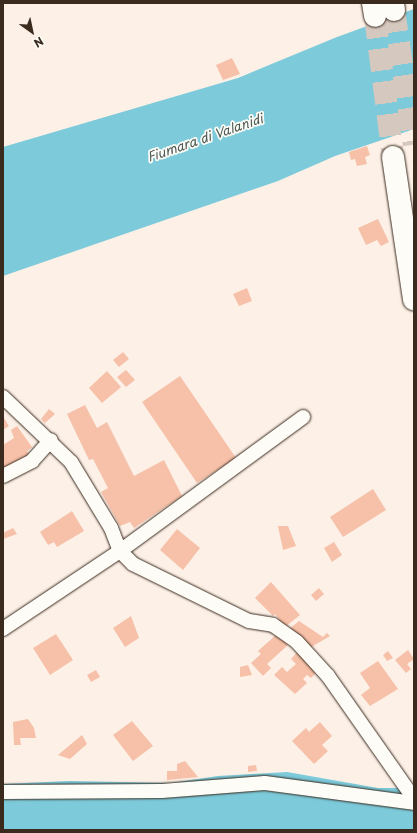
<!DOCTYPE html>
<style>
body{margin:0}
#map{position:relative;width:417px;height:833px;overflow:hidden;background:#fcf0e7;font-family:"Playpen Sans",sans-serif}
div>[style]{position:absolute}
.water>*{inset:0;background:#7ccada}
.building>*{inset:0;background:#f6c1a8}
.highway-tunnel>*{height:22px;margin-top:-11px;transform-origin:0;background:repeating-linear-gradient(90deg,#d5c8bf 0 22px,transparent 0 33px)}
.roads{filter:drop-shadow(0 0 1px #3b2a1e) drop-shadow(0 0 1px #3b2a1e)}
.street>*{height:14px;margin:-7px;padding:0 7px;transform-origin:7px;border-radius:7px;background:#fdfcf7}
.highway>*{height:22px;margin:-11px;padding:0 11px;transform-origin:11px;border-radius:11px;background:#fdfcf7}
span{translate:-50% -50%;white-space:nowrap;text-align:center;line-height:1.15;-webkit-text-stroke:3.5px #fdfcf7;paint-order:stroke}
.water-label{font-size:13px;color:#4e5a56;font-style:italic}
.frame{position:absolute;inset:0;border:4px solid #3b2a1e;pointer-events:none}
.north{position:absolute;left:12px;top:12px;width:40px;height:40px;-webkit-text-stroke:3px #fdfcf7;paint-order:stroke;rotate:147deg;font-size:11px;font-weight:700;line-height:16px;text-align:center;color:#3b2a1e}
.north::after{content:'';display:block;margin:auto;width:14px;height:18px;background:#3b2a1e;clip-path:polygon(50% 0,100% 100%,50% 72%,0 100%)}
</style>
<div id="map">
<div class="water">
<div style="clip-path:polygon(414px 9px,414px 129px,335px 156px,278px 181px,3px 276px,3px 147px,238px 78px,337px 37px)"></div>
<div style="clip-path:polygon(287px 772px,378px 788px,414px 788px,414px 830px,3px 830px,3px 784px,69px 781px,171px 783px,218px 776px)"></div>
</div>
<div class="building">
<div style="clip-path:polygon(232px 58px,240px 74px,223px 80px,216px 65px)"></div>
<div style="clip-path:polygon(367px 146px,370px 155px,365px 157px,367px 164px,357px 166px,355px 159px,351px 160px,349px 152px)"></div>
<div style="clip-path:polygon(378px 219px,389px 242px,381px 246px,377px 240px,366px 245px,358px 228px)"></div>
<div style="clip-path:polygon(247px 288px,252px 301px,239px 306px,233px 294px)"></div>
<div style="clip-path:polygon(123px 352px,129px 359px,119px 367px,113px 360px)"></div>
<div style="clip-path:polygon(126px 370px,135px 380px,126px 387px,117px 377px)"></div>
<div style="clip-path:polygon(107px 371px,121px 387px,102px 403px,89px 388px)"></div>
<div style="clip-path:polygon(180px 376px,236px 458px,197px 483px,142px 402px)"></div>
<div style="clip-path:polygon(85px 405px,97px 428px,107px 422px,134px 476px,164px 460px,182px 496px,134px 528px,130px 522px,120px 526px,101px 492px,108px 488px,93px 459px,89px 460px,67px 414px)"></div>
<div style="clip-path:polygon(49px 409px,55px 414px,45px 423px,41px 419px)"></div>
<div style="clip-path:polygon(4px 418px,9px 426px,3px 430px,3px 419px)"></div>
<div style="clip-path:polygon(17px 426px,32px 447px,27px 451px,30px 455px,3px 474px,3px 445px,14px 438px,11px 430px)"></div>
<div style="clip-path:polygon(373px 489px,386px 510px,343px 537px,330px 517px)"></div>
<div style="clip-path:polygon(72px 511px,84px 531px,57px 547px,54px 542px,48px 545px,40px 532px)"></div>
<div style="clip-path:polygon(278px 526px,288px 526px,296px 546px,283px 550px)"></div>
<div style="clip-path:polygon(13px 528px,17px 534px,3px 539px,3px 533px)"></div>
<div style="clip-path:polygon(177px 529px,200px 548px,183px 570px,160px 550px)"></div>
<div style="clip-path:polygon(334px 542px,342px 555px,332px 562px,324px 548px)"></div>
<div style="clip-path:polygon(271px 582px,300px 615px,285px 627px,275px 614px,273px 616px,255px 598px)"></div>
<div style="clip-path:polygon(319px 588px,324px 594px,316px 601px,311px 595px)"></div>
<div style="clip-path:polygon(131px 616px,139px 638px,125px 647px,113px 628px)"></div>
<div style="clip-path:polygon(299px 621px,323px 637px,327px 633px,330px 636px,308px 649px,288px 630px)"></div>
<div style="clip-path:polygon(56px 634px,73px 660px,50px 675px,33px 648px)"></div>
<div style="clip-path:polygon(277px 634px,288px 645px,267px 664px,271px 668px,263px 676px,251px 663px,261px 654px,258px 651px)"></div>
<div style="clip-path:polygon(299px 650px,319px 670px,311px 678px,307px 675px,303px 679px,307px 683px,295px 694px,274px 675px,282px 667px,287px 672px,296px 664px,291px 659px)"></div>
<div style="clip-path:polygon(408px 650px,414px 659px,407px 664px,411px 669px,406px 673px,395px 660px)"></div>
<div style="clip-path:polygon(388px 651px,393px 658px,387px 661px,383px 655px)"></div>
<div style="clip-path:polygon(378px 661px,398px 689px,370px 706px,361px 695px,370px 688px,360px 673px)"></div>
<div style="clip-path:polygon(248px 665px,252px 675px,240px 677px,240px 667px)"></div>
<div style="clip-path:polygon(96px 670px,100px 677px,91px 682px,87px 675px)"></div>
<div style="clip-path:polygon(28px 719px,34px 728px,36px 738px,20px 738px,21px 745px,14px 745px,13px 722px)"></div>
<div style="clip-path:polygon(132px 721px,153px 746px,133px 761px,113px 735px)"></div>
<div style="clip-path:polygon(320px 722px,332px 736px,322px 745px,328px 751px,314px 764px,292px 741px,306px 728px,309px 732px)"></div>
<div style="clip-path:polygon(82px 735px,87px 744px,70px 759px,58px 755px)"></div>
<div style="clip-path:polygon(185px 761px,198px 777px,167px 780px,167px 771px,177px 771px,177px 764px)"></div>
<div style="clip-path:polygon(256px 765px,257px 771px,248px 772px,248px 766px)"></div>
</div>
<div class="highway-tunnel">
<div style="left:394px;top:10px;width:136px;rotate:81.6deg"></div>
<div style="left:375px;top:16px;width:142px;rotate:82.7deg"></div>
</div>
<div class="roads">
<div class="street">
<div style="left:3px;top:397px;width:94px;rotate:43.7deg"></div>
<div style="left:71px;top:462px;width:77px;rotate:58.8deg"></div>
<div style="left:111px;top:528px;width:25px;rotate:69deg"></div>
<div style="left:120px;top:551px;width:18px;rotate:45deg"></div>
<div style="left:133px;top:564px;width:129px;rotate:26.2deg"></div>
<div style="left:249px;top:621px;width:24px;rotate:9deg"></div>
<div style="left:273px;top:625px;width:29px;rotate:35deg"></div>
<div style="left:297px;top:642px;width:46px;rotate:47.6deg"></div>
<div style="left:328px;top:676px;width:150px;rotate:55deg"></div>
<div style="left:3px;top:476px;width:33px;rotate:-27deg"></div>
<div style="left:32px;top:461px;width:28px;rotate:-48deg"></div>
<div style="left:3px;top:629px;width:141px;rotate:-33.7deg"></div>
<div style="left:120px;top:551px;width:227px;rotate:-36.2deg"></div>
<div style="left:3px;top:792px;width:159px;rotate:-0.4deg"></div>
<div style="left:162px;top:791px;width:103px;rotate:-4.4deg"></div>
<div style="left:265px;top:783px;width:150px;rotate:7.6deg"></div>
</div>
<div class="highway">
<div style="left:373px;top:3px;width:13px;rotate:81deg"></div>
<div style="left:393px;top:3px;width:7px;rotate:82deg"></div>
<div style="left:393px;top:157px;width:144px;rotate:81.6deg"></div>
</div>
</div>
<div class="water-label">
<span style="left:205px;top:138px;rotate:-19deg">Fiumara di Valanidi</span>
</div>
<div class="frame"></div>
<div class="north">N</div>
</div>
